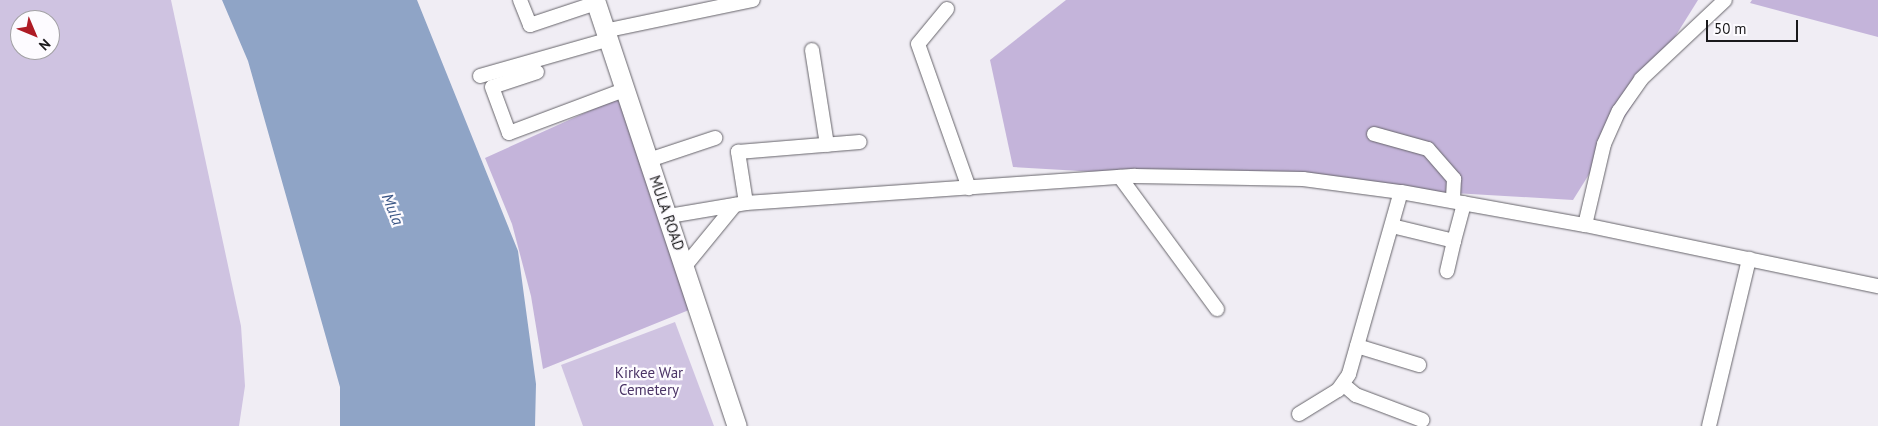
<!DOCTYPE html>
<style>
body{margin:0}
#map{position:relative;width:1878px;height:426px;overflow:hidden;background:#f0edf4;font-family:"PT Sans",sans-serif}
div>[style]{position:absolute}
.green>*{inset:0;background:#cfc3e1}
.forest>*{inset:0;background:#c4b4da}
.water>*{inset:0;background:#8fa4c6}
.roads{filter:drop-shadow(0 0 1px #66646a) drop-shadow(0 0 1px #66646a)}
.street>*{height:14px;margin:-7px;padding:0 7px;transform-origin:7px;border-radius:7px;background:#fff}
.secondary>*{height:19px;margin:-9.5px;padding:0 9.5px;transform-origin:9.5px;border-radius:9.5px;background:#fff}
span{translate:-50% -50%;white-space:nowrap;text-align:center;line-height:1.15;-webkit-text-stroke:4.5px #fdfbff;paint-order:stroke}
.street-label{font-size:15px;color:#1a191b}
.park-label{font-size:15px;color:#4b3466}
.water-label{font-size:16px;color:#385484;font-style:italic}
.north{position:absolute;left:10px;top:10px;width:50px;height:50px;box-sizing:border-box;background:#fdfbff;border:1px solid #a2a1a4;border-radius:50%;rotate:135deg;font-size:14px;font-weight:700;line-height:20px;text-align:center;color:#1a191b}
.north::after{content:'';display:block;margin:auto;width:18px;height:22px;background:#ae1b25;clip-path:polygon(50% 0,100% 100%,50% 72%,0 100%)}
.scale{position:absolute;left:1706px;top:20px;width:92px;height:22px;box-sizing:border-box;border:2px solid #1a191b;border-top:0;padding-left:6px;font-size:15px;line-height:18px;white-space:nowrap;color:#1a191b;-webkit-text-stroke:4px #fdfbff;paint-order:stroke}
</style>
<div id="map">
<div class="green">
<div style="clip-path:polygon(evenodd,0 0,171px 0,241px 326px,245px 386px,239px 426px,0 426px,0 0,20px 20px,50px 20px,50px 50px,20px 50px,20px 20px)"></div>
<div style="clip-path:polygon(675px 322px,714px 426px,583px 426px,561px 365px)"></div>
</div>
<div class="forest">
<div style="clip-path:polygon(1066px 0,1698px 0,1573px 200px,1013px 167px,990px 60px)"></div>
<div style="clip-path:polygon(1752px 0,1878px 0,1878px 37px,1750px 3px)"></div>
<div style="clip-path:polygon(620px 97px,689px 310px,543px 369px,531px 296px,512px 224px,485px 158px)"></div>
</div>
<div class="water">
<div style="clip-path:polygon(222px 0,417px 0,518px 251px,536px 384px,535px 426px,340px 426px,340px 387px,248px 61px)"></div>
</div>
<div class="roads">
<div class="street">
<div style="left:520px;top:0;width:27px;rotate:68deg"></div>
<div style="left:530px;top:25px;width:70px;rotate:-18.4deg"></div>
<div style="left:947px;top:9px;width:45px;rotate:129.6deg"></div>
<div style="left:918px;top:44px;width:153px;rotate:70.5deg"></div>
<div style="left:604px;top:31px;width:152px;rotate:-11.8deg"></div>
<div style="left:812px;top:50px;width:96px;rotate:81deg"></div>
<div style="left:537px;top:72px;width:47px;rotate:161.6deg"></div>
<div style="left:492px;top:87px;width:49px;rotate:69.7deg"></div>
<div style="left:509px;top:133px;width:123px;rotate:-20.5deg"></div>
<div style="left:480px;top:76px;width:131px;rotate:-15.9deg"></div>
<div style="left:1374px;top:134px;width:56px;rotate:15.5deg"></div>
<div style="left:1428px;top:149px;width:40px;rotate:49deg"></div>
<div style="left:1454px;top:179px;width:22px;rotate:93deg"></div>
<div style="left:649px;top:160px;width:70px;rotate:-18.4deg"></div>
<div style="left:1120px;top:177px;width:164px;rotate:53.7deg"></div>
<div style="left:746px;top:203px;width:52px;rotate:-98.9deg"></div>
<div style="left:738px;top:152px;width:122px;rotate:-4.7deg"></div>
<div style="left:669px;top:216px;width:78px;rotate:-9.6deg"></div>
<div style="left:746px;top:203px;width:390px;rotate:-4deg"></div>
<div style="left:1135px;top:176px;width:168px;rotate:1deg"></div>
<div style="left:1303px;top:179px;width:99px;rotate:7.6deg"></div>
<div style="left:1401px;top:192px;width:187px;rotate:10.2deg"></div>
<div style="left:1585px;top:225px;width:299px;rotate:11.8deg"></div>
<div style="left:1585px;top:225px;width:83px;rotate:-76.8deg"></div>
<div style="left:1604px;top:144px;width:36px;rotate:-66deg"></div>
<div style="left:1619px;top:111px;width:39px;rotate:-55deg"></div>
<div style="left:1641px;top:79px;width:115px;rotate:-43.2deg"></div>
<div style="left:1392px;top:226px;width:64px;rotate:13.6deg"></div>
<div style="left:1454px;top:241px;width:31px;rotate:103deg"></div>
<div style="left:1454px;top:241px;width:39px;rotate:-75deg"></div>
<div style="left:685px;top:266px;width:79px;rotate:-50.7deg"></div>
<div style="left:1357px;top:346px;width:65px;rotate:17deg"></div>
<div style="left:1344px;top:385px;width:16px;rotate:40deg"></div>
<div style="left:1356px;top:395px;width:71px;rotate:20.7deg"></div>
<div style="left:1299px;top:414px;width:46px;rotate:-31.6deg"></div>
<div style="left:1338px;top:390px;width:19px;rotate:-55deg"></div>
<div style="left:1349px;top:374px;width:189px;rotate:-74.1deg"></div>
<div style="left:1709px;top:426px;width:172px;rotate:-76.5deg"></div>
</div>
<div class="secondary">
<div style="left:595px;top:0;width:449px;rotate:71.6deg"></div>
</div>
</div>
<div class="street-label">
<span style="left:667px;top:213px;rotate:71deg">MULA ROAD</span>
</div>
<div class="park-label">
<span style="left:649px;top:381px">Kirkee War<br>Cemetery</span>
</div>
<div class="water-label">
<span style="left:393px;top:209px;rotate:68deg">Mula</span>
</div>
<div class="north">N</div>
<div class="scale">50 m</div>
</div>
